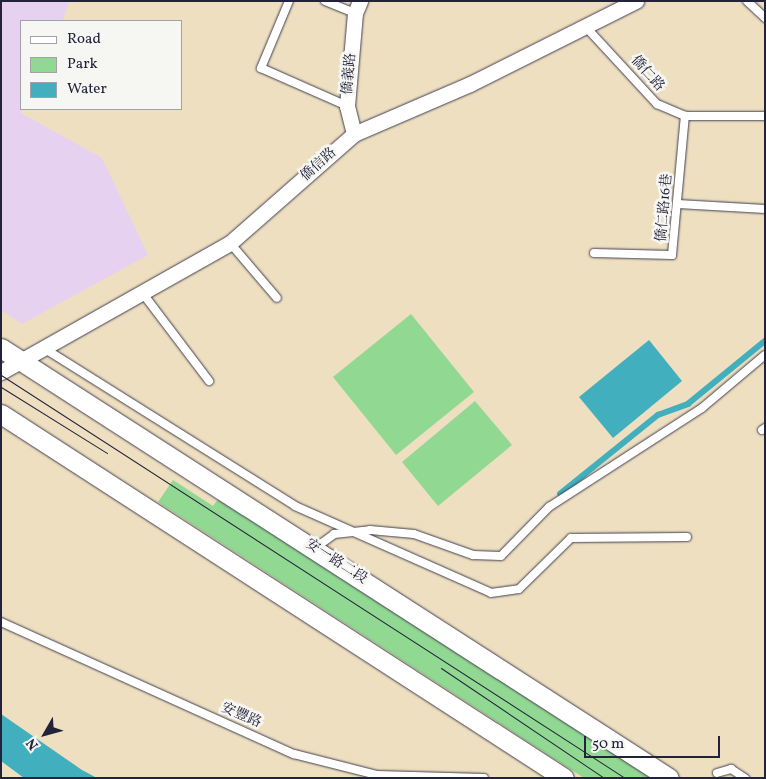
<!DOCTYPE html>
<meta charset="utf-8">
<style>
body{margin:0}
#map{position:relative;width:766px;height:779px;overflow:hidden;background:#eedfc0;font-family:Vollkorn,"Noto Serif TC",serif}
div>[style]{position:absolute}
.built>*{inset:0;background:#e6d2f0}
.green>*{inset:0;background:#91d892}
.water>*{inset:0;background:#41afbe}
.stream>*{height:5.5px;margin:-2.75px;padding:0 2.75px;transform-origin:2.75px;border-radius:2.75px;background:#41afbe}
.roads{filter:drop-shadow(0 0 1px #413e4f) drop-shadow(0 0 1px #413e4f)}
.service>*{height:8px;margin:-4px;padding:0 4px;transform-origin:4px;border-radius:4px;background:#fff}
.minor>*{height:15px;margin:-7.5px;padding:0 7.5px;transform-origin:7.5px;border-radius:7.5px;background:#fff}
.tertiary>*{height:19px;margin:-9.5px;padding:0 9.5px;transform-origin:9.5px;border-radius:9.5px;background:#fff}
.tram>*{height:1px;margin:-0.5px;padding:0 0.5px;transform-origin:0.5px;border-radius:0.5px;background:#22223b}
span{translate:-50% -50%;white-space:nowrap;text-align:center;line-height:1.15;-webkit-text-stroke:5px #f6f6f2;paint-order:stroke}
.street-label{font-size:14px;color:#22223b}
.frame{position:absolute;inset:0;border:2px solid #22223b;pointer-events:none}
.legend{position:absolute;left:20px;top:20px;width:162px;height:90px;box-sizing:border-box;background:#f6f6f2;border:1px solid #a1a1a9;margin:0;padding:6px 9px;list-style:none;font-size:15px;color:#22223b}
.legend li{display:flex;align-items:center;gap:10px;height:25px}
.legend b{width:25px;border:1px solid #a1a1a9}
.north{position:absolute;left:20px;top:709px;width:50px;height:50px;-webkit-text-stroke:4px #f6f6f2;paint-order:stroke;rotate:232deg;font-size:14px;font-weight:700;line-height:20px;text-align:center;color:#22223b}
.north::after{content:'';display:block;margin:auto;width:18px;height:22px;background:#22223b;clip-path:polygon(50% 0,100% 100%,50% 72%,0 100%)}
.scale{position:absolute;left:584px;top:736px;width:136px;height:22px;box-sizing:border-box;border:2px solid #22223b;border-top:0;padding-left:6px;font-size:15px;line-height:18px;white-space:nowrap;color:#22223b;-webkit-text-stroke:4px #f6f6f2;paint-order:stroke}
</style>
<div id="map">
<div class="built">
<div style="clip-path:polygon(1px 1px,69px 1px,63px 21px,21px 21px,21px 113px,102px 158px,148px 255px,22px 324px,1px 310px)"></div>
</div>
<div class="green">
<div style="clip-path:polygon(411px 314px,474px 392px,396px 455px,333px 377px)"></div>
<div style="clip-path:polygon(475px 401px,512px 445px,438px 506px,402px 462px)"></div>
<div style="clip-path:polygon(173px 480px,213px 506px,219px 498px,653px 778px,584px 778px,158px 502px)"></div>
</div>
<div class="water">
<div style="clip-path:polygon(649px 340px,682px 381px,613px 438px,579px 397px)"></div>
<div style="clip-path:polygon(1px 714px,82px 770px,97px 778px,24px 778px,1px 761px)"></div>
</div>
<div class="stream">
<div style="left:560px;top:494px;width:126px;rotate:-38.9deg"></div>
<div style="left:658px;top:415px;width:32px;rotate:-20deg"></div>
<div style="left:688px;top:404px;width:99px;rotate:-39.3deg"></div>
</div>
<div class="roads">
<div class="service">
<div style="left:289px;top:1px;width:73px;rotate:112.7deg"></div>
<div style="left:261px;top:68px;width:94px;rotate:23.8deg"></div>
<div style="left:325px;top:1px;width:32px;rotate:22deg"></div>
<div style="left:747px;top:1px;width:25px;rotate:43deg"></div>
<div style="left:584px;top:25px;width:108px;rotate:47.3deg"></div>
<div style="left:657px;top:104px;width:30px;rotate:23deg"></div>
<div style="left:685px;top:116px;width:80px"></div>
<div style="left:678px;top:204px;width:87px;rotate:3.3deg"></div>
<div style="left:230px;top:243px;width:72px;rotate:49.5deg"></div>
<div style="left:594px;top:253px;width:78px;rotate:1.5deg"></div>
<div style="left:672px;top:255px;width:140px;rotate:-84.7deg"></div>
<div style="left:144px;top:295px;width:108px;rotate:52.9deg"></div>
<div style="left:42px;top:347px;width:299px;rotate:32.1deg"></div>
<div style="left:295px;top:506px;width:214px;rotate:23.9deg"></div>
<div style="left:491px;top:593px;width:28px;rotate:-8deg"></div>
<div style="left:519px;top:589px;width:73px;rotate:-44.4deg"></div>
<div style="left:571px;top:538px;width:116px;rotate:-0.5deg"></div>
<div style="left:762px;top:430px;width:4px;rotate:-34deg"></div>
<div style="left:315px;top:548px;width:24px;rotate:-36deg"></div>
<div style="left:334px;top:534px;width:36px;rotate:-6deg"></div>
<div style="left:370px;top:530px;width:44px;rotate:5.2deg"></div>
<div style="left:414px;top:534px;width:63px;rotate:19.6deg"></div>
<div style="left:473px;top:555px;width:28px;rotate:2deg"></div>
<div style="left:501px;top:556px;width:69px;rotate:-45.6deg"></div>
<div style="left:549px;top:507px;width:182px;rotate:-32.9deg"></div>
<div style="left:702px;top:408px;width:82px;rotate:-40.1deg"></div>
<div style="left:1px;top:622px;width:321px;rotate:24.3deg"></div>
<div style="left:294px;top:754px;width:86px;rotate:14.2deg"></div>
<div style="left:377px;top:775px;width:107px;rotate:1.6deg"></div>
<div style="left:717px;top:773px;width:15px;rotate:-16deg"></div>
<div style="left:731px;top:769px;width:17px;rotate:33deg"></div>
</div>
<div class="minor">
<div style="left:354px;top:134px;width:29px;rotate:-104deg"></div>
<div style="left:347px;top:106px;width:93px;rotate:-85.1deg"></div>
<div style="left:355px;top:13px;width:13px;rotate:-67deg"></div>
<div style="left:1px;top:372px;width:263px;rotate:-29.4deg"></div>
<div style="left:230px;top:243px;width:165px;rotate:-41.3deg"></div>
<div style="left:354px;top:134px;width:126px;rotate:-23.3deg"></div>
<div style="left:470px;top:84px;width:186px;rotate:-26.6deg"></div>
</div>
<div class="tertiary">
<div style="left:1px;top:348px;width:794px;rotate:32.77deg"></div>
<div style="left:1px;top:414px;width:670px;rotate:32.88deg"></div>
</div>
</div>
<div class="tram">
<div style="left:1px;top:375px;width:743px;rotate:32.86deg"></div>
<div style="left:1px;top:387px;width:125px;rotate:31.9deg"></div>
<div style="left:441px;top:668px;width:197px;rotate:34deg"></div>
</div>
<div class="street-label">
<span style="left:350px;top:74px;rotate:-85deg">僑義路</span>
<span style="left:647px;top:74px;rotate:48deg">僑仁路</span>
<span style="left:319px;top:165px;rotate:-42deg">僑信路</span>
<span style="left:665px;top:208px;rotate:-85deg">僑仁路16巷</span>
<span style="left:336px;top:562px;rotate:33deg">安一路二段</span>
<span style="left:241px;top:716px;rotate:24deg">安豐路</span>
</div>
<div class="frame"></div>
<ul class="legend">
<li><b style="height:6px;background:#fff"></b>Road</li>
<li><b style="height:14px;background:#91d892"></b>Park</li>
<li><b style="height:14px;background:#41afbe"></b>Water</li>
</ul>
<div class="north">N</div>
<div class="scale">50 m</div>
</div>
